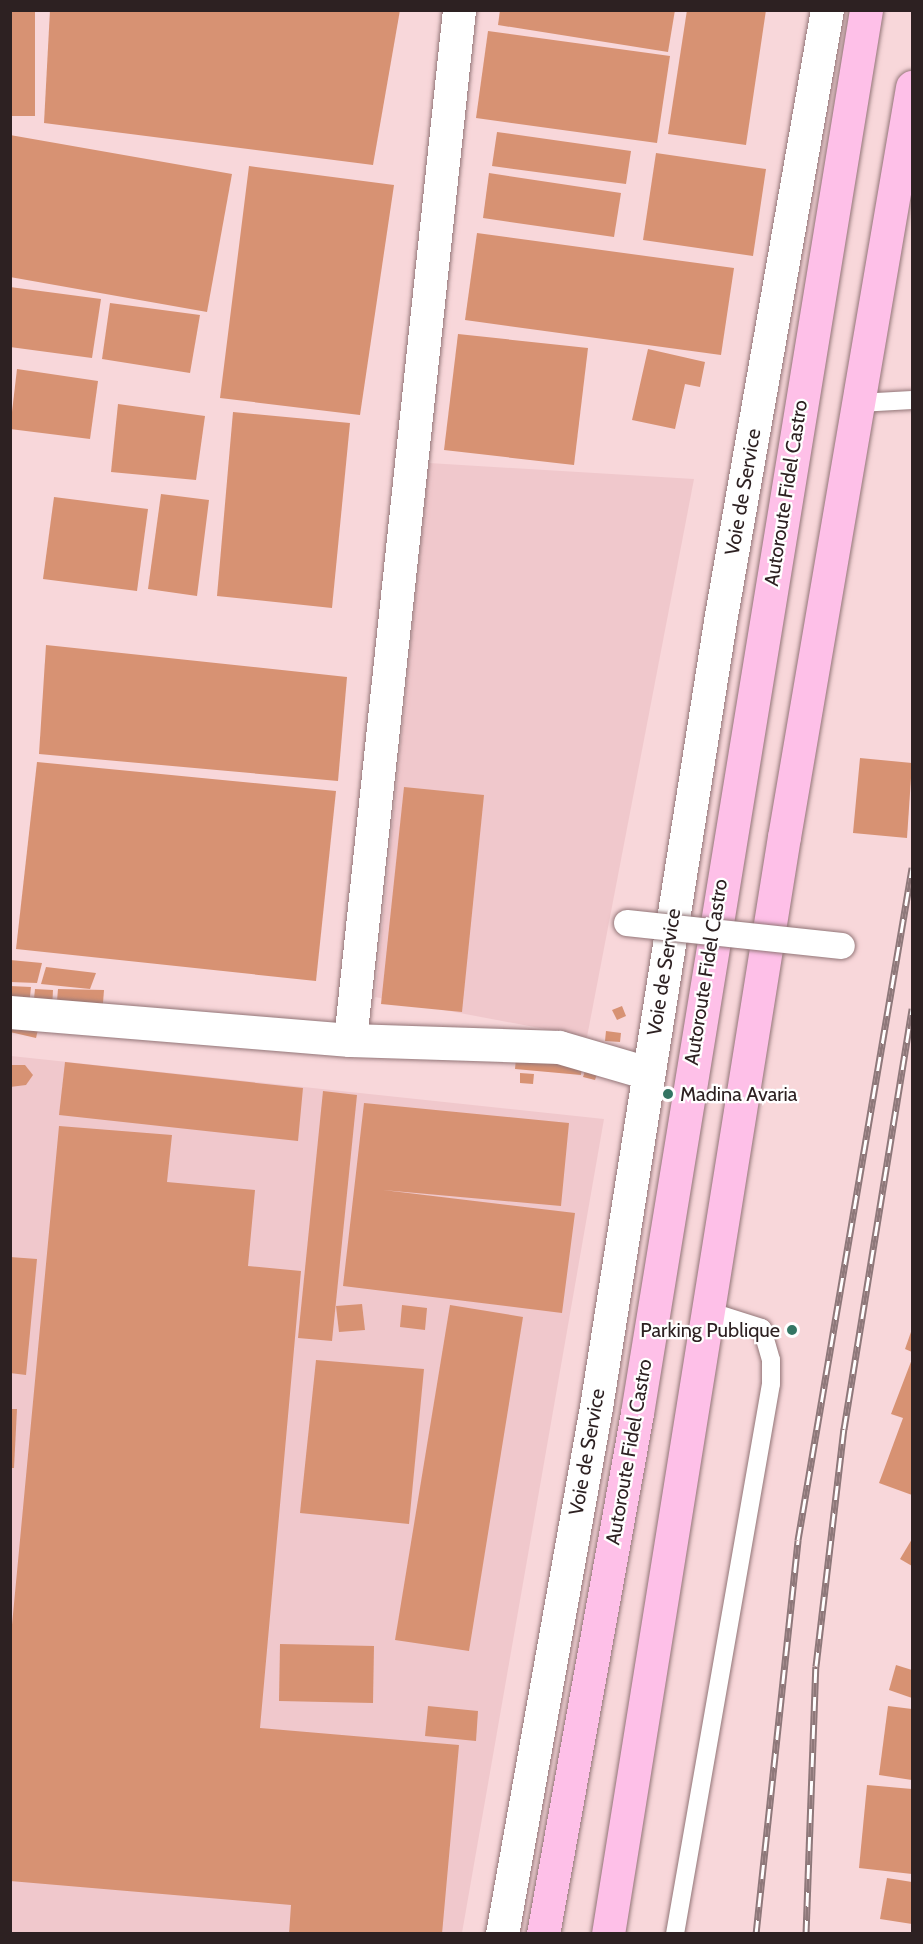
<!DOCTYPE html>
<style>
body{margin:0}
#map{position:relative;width:923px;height:1944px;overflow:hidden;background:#f8d7da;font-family:Cabin,sans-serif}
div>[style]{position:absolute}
.built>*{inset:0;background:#f0c8cc}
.building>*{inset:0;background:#d79273}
.roads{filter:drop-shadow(0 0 2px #927577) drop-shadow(0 0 2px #927577)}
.service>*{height:18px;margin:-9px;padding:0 9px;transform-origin:9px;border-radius:9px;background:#fff}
.minor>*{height:33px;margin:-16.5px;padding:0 16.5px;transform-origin:16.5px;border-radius:16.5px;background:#fff}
.trunk>*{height:33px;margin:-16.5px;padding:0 16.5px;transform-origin:16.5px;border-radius:16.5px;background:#fec0e8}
.rail>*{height:7px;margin-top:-3.5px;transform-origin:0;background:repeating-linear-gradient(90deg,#fff 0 14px,#8e787a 0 28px);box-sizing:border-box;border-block:2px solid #8e787a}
.bridges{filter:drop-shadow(0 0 2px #927577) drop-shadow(0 0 2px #927577)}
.pedestrian-bridge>*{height:26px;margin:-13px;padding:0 13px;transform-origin:13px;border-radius:13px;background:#fff}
.dots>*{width:16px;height:16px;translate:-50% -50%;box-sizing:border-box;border:3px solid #fff;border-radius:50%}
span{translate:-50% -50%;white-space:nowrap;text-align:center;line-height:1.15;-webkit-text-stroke:4.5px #fff;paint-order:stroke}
.street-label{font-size:20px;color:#2d2122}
.poi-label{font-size:20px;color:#2d2122}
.left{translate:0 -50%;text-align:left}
.right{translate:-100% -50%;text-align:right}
.frame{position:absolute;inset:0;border:12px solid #2d2122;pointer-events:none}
</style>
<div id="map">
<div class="built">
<div style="clip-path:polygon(429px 463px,694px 479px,587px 1037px,375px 997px)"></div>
<div style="clip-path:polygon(11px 1056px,604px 1119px,462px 1933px,11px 1934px)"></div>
</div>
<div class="building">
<div style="clip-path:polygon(10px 10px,35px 10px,35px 116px,10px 116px)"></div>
<div style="clip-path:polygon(50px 10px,400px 10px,373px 165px,44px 123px)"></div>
<div style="clip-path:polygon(500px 10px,675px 10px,668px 52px,498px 25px)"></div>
<div style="clip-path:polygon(687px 10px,766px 10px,746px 145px,668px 134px)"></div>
<div style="clip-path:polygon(488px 31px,670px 56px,657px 143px,476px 118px)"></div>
<div style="clip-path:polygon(497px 132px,631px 151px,626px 184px,492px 166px)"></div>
<div style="clip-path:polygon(10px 135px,232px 174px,207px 312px,10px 277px)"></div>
<div style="clip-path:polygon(656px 153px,766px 169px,753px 256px,643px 240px)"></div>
<div style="clip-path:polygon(249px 166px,394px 185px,360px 415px,220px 398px)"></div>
<div style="clip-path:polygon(489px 173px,621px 193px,614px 237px,483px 218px)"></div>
<div style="clip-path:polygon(477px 233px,734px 268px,721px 355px,465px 320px)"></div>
<div style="clip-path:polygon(10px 287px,101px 299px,92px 358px,10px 347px)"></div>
<div style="clip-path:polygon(110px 303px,200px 315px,190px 373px,102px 359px)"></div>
<div style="clip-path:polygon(458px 334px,588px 348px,574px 465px,444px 450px)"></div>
<div style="clip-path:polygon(648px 349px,705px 362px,700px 387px,685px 384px,675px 429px,632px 420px)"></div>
<div style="clip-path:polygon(17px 369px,98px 381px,90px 439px,10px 429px)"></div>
<div style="clip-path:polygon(118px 404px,205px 416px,196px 480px,111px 472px)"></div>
<div style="clip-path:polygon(233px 412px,350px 423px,332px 608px,217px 596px)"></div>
<div style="clip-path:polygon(161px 494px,209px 500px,197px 596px,148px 589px)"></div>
<div style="clip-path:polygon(54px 497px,148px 509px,137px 591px,43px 579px)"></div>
<div style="clip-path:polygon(46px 645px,347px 677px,338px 781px,39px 754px)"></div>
<div style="clip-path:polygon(860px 758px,912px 763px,907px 838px,853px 833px)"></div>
<div style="clip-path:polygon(37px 762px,336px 791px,316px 981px,16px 949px)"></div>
<div style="clip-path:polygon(404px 787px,484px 795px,462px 1012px,381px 1004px)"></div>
<div style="clip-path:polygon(10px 960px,42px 963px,37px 983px,10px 982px)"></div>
<div style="clip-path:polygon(46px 967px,96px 973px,90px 989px,41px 984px)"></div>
<div style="clip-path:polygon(10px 986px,31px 987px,29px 1006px,10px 1006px)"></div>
<div style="clip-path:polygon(35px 989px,53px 990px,52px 1009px,33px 1008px)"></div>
<div style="clip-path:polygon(58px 989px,104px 990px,102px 1016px,56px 1013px)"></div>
<div style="clip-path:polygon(622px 1006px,626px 1016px,617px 1020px,612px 1010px)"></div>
<div style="clip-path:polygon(10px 1015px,41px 1017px,36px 1038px,10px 1032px)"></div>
<div style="clip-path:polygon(606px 1031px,621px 1033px,620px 1042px,605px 1041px)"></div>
<div style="clip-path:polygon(516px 1058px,582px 1064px,581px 1075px,515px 1069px)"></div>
<div style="clip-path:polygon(65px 1062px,303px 1088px,298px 1141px,59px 1115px)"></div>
<div style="clip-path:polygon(10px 1065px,25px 1065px,33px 1075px,26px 1085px,10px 1087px)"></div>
<div style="clip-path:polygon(587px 1065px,599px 1068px,595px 1080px,583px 1077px)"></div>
<div style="clip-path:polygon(520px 1073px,534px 1074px,533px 1084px,520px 1083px)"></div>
<div style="clip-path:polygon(323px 1091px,357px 1095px,332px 1341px,298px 1338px)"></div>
<div style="clip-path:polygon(364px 1103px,569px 1123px,561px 1206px,383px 1190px,575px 1213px,562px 1313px,343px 1286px)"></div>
<div style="clip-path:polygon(59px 1126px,172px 1135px,167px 1182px,255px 1190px,248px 1266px,301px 1271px,260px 1728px,459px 1745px,442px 1934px,289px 1934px,291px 1905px,10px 1881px,10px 1646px)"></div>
<div style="clip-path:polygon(10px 1257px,37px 1259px,26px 1375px,10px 1373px)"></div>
<div style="clip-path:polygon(362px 1304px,365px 1330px,339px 1332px,336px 1306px)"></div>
<div style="clip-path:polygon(402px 1305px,427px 1308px,425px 1330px,400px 1327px)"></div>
<div style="clip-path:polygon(450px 1305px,523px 1317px,469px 1651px,395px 1640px)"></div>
<div style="clip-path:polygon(912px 1329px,912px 1352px,905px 1349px)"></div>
<div style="clip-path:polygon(912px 1359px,912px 1495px,879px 1483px,903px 1418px,891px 1414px)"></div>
<div style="clip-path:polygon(316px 1360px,424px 1369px,409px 1524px,300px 1513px)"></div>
<div style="clip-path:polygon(10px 1409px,17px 1409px,14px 1468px,10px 1468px)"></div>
<div style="clip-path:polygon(912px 1539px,912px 1566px,900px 1559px)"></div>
<div style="clip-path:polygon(280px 1644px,374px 1646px,373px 1703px,279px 1701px)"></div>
<div style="clip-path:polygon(896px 1665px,912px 1670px,912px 1698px,889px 1690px)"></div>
<div style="clip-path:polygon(428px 1706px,478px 1711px,476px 1741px,425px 1736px)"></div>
<div style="clip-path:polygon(888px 1706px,912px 1709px,912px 1780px,879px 1775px)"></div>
<div style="clip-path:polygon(867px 1785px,912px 1789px,912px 1874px,859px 1868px)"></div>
<div style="clip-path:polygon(887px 1878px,912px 1882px,912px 1924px,880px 1919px)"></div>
</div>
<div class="roads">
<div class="service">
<div style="left:859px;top:403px;width:53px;rotate:-3.2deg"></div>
<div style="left:675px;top:1934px;width:558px;rotate:-80.1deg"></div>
<div style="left:771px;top:1384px;width:24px;rotate:-90deg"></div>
<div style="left:771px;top:1360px;width:33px;rotate:-106deg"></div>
<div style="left:762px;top:1328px;width:57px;rotate:-162.5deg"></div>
</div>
<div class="minor">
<div style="left:10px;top:1012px;width:341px;rotate:4.7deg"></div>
<div style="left:350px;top:1040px;width:209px;rotate:1.9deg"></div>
<div style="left:559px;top:1047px;width:93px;rotate:16.3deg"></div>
<div style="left:350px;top:1040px;width:1036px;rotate:-83.96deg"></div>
<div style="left:502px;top:1934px;width:535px;rotate:-79.89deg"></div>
<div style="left:596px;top:1407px;width:796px;rotate:-81.03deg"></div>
<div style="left:720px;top:621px;width:620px;rotate:-80.07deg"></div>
</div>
<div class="trunk">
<div style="left:543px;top:1934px;width:529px;rotate:-79.77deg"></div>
<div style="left:637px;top:1413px;width:1422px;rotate:-80.73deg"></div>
<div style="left:608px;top:1934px;width:1111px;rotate:-80.89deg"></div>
<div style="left:784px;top:837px;width:761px;rotate:-80.31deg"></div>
</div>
</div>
<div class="rail">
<div style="left:756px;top:1934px;width:396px;rotate:-83.9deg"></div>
<div style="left:798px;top:1540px;width:682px;rotate:-80.37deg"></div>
<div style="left:806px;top:1934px;width:268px;rotate:-87.9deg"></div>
<div style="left:816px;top:1666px;width:239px;rotate:-83.3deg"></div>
<div style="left:844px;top:1429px;width:426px;rotate:-80.8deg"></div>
</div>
<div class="bridges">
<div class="pedestrian-bridge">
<div style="left:627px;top:923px;width:216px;rotate:6.1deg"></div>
</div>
</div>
<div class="dots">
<div style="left:668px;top:1094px;background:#347563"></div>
<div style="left:792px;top:1330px;background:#347563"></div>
</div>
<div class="street-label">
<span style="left:743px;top:492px;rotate:-80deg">Voie de Service</span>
<span style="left:786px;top:493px;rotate:-81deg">Autoroute Fidel Castro</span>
<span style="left:664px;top:972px;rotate:-81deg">Voie de Service</span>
<span style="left:706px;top:972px;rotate:-81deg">Autoroute Fidel Castro</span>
<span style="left:587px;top:1452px;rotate:-80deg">Voie de Service</span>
<span style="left:629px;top:1452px;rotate:-80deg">Autoroute Fidel Castro</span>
</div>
<div class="poi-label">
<span class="left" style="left:680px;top:1094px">Madina Avaria</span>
<span class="right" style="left:780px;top:1330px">Parking Publique</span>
</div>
<div class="frame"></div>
</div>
